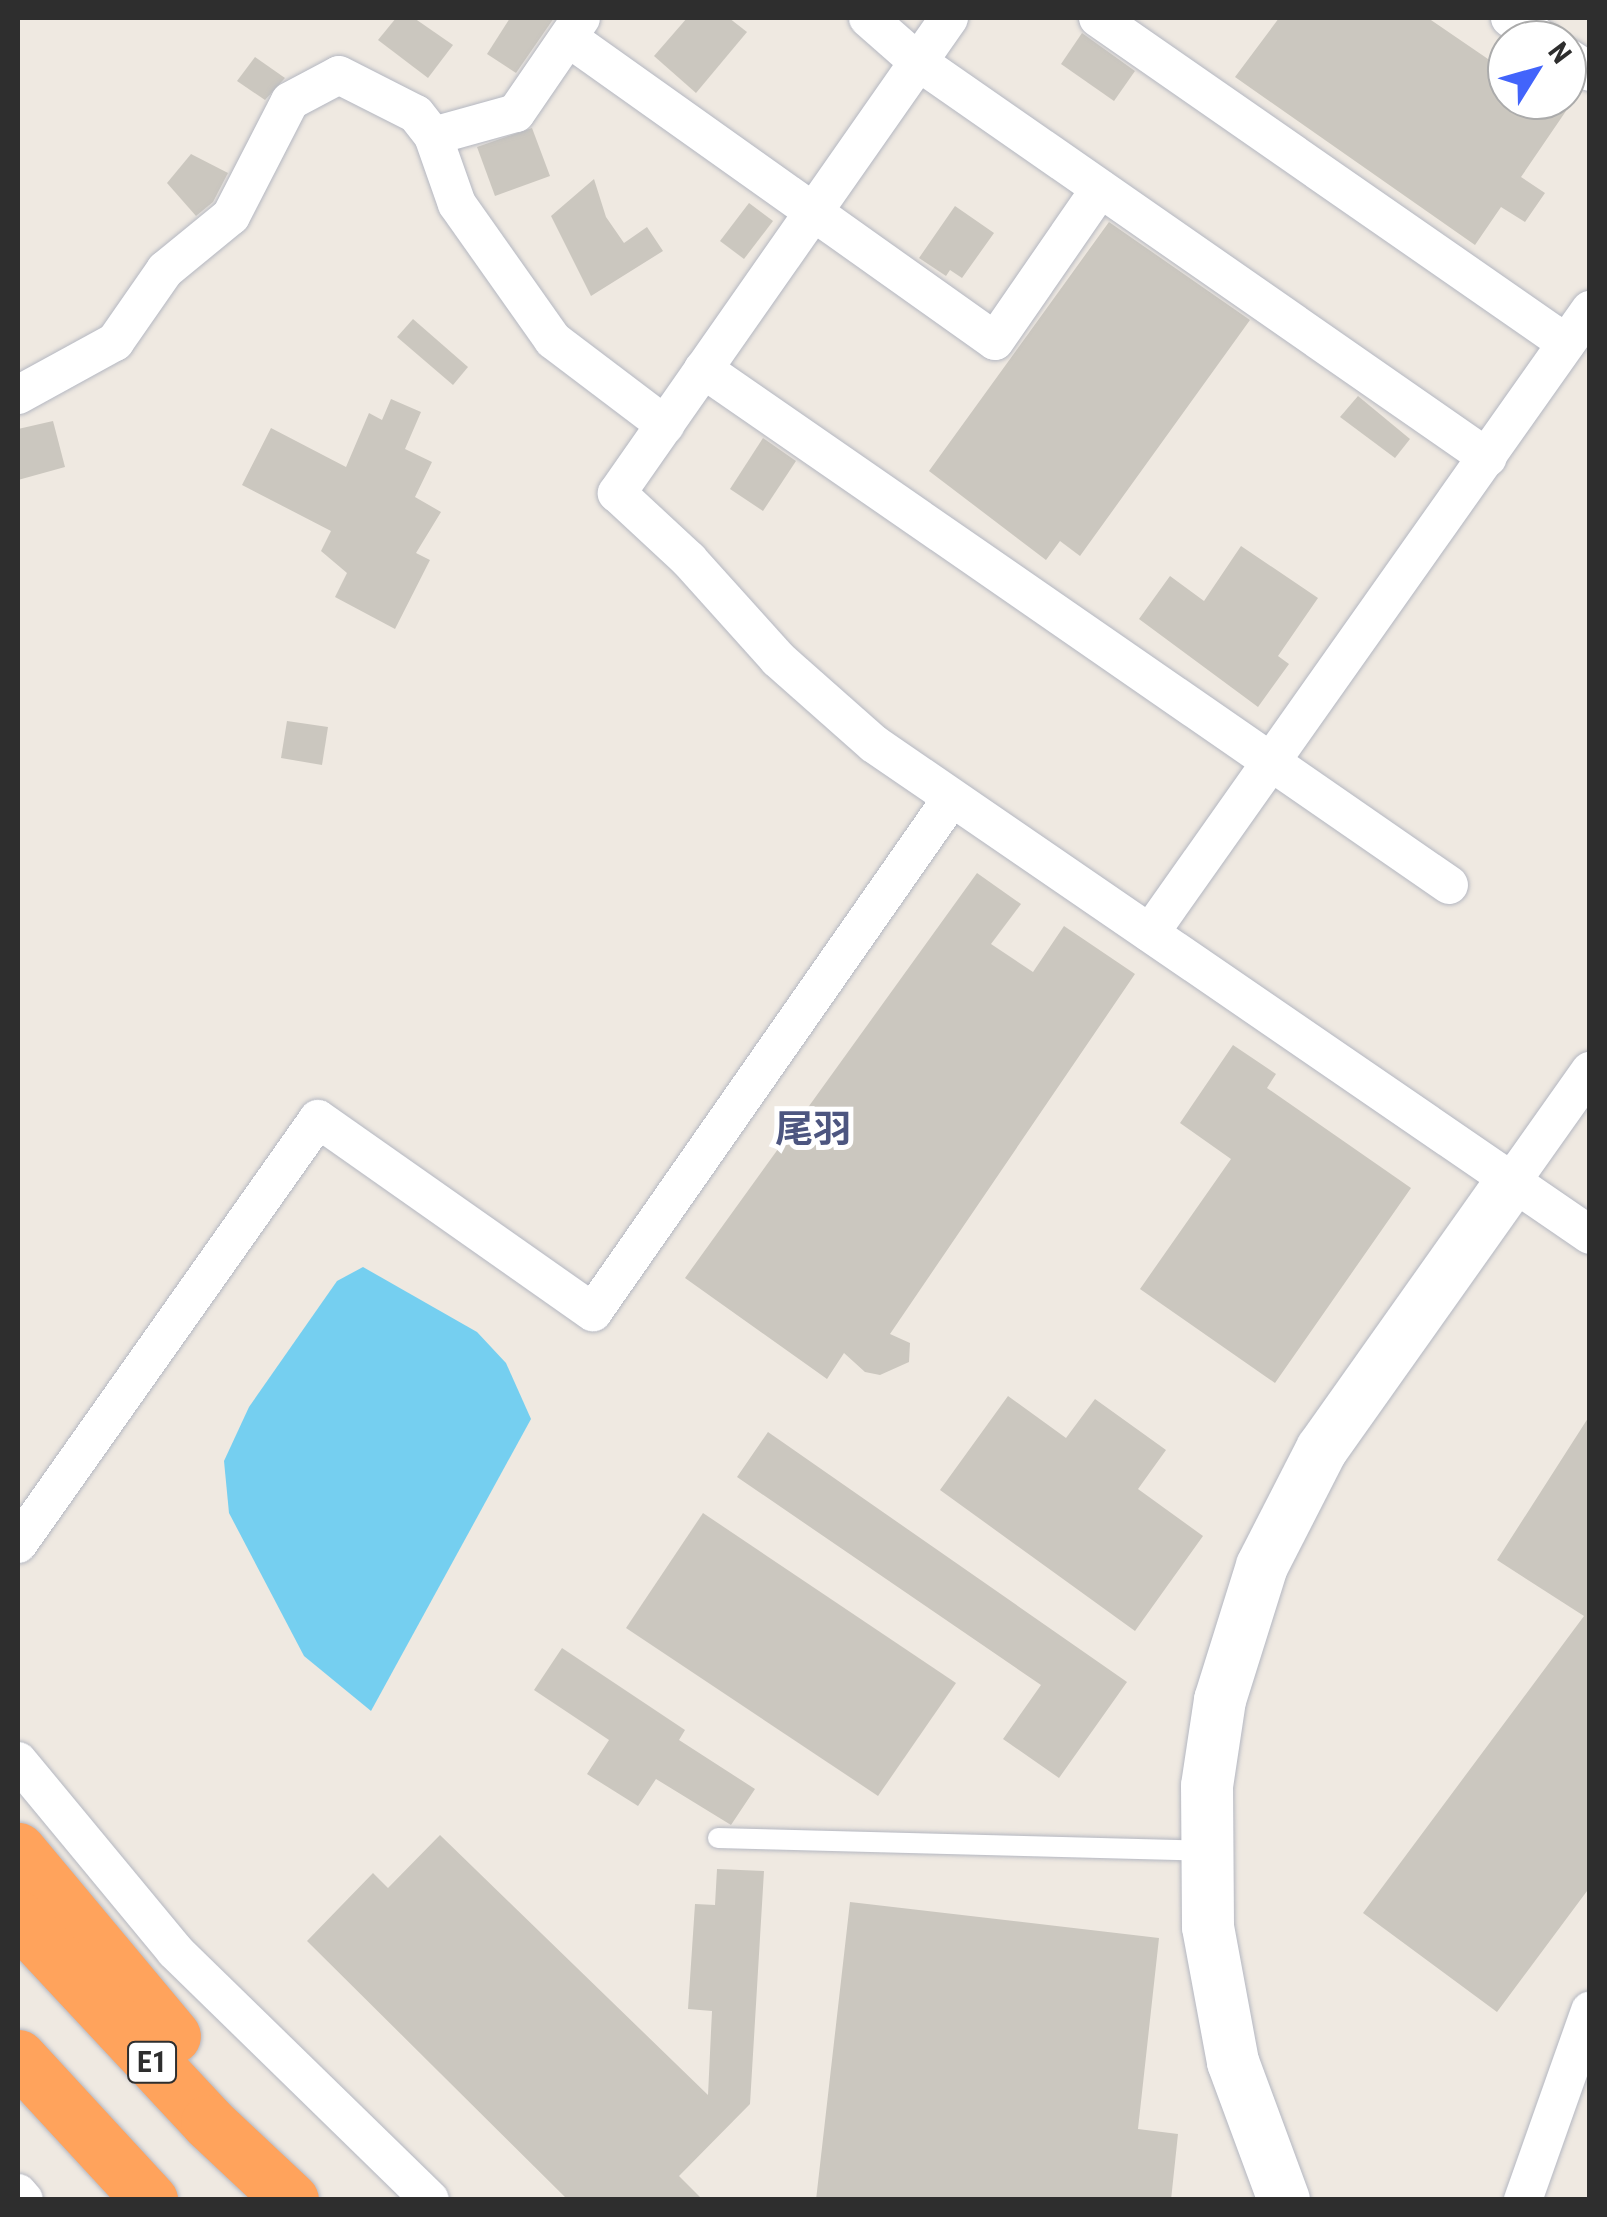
<!DOCTYPE html>
<meta charset="utf-8">
<style>
body{margin:0}
#map{position:relative;width:1607px;height:2217px;overflow:hidden;background:#efe9e1;font-family:"Roboto Condensed","Noto Sans JP",sans-serif}
div>[style]{position:absolute}
.water>*{inset:0;background:#75cff0}
.building>*{inset:0;background:#cbc7bf}
.roads{filter:drop-shadow(0 0 2px #b4b7c1) drop-shadow(0 0 2px #b4b7c1)}
.lane>*{height:20px;margin:-10px;padding:0 10px;transform-origin:10px;border-radius:10px;background:#fff}
.street>*{height:38px;margin:-19px;padding:0 19px;transform-origin:19px;border-radius:19px;background:#fff}
.secondary>*{height:52px;margin:-26px;padding:0 26px;transform-origin:26px;border-radius:26px;background:#fff}
.highway>*{height:55px;margin:-27.5px;padding:0 27.5px;transform-origin:27.5px;border-radius:27.5px;background:#ffa35c}
span{translate:-50% -50%;white-space:nowrap;text-align:center;line-height:1.15;-webkit-text-stroke:10px #fff;paint-order:stroke}
.shield-label span{padding:2px 8px;background:#fff;border:2px solid;border-radius:8px;-webkit-text-stroke-width:0}
.shield-label{font-size:30px;color:#2e2e2e;font-weight:700}
.quarter-label{font-size:38px;color:#4d5680;font-weight:700}
.frame{position:absolute;inset:0;border:20px solid #2e2e2e;pointer-events:none}
.north{position:absolute;left:1487px;top:20px;width:100px;height:100px;box-sizing:border-box;background:#fff;border:2px solid #ababab;border-radius:50%;rotate:53deg;font-size:28px;font-weight:700;line-height:40px;text-align:center;color:#2e2e2e}
.north::after{content:'';display:block;margin:auto;width:35px;height:45px;background:#4264fb;clip-path:polygon(50% 0,100% 100%,50% 72%,0 100%)}
</style>
<div id="map">
<div class="water">
<div style="clip-path:polygon(363px 1267px,477px 1332px,506px 1363px,531px 1419px,371px 1711px,304px 1656px,229px 1513px,224px 1461px,249px 1407px,337px 1281px)"></div>
</div>
<div class="building">
<div style="clip-path:polygon(396px 18px,414px 18px,453px 45px,428px 78px,378px 40px)"></div>
<div style="clip-path:polygon(510px 18px,554px 18px,516px 73px,487px 54px)"></div>
<div style="clip-path:polygon(687px 18px,729px 18px,747px 32px,696px 93px,654px 56px)"></div>
<div style="clip-path:polygon(1279px 18px,1428px 18px,1507px 72px,1507px 100px,1550px 100px,1566px 111px,1521px 177px,1545px 193px,1525px 222px,1501px 207px,1475px 245px,1235px 77px)"></div>
<div style="clip-path:polygon(1082px 33px,1135px 71px,1114px 101px,1061px 64px)"></div>
<div style="clip-path:polygon(255px 57px,285px 78px,265px 100px,237px 81px)"></div>
<div style="clip-path:polygon(532px 128px,550px 176px,495px 196px,477px 147px)"></div>
<div style="clip-path:polygon(191px 154px,228px 173px,213px 202px,196px 216px,167px 183px)"></div>
<div style="clip-path:polygon(594px 179px,606px 217px,624px 243px,647px 227px,663px 251px,591px 296px,551px 216px)"></div>
<div style="clip-path:polygon(749px 203px,773px 221px,744px 259px,720px 241px)"></div>
<div style="clip-path:polygon(955px 206px,994px 233px,962px 278px,950px 270px,946px 276px,919px 258px)"></div>
<div style="clip-path:polygon(1109px 222px,1250px 320px,1080px 556px,1060px 541px,1046px 560px,929px 471px)"></div>
<div style="clip-path:polygon(413px 319px,468px 367px,453px 385px,397px 337px)"></div>
<div style="clip-path:polygon(1358px 396px,1410px 439px,1395px 458px,1340px 417px)"></div>
<div style="clip-path:polygon(391px 399px,421px 412px,405px 449px,432px 462px,415px 497px,441px 512px,416px 553px,430px 560px,395px 629px,335px 597px,347px 573px,321px 551px,331px 531px,242px 485px,271px 428px,346px 467px,369px 413px,382px 420px)"></div>
<div style="clip-path:polygon(53px 421px,65px 467px,18px 480px,18px 429px)"></div>
<div style="clip-path:polygon(763px 438px,796px 461px,763px 511px,730px 489px)"></div>
<div style="clip-path:polygon(1241px 546px,1318px 598px,1278px 656px,1289px 664px,1258px 707px,1139px 619px,1170px 576px,1204px 601px)"></div>
<div style="clip-path:polygon(287px 721px,328px 727px,322px 765px,281px 758px)"></div>
<div style="clip-path:polygon(977px 873px,1021px 904px,991px 944px,1033px 972px,1064px 926px,1135px 974px,890px 1334px,910px 1343px,909px 1362px,880px 1375px,865px 1372px,844px 1353px,827px 1379px,685px 1278px)"></div>
<div style="clip-path:polygon(1233px 1045px,1276px 1074px,1267px 1088px,1411px 1188px,1275px 1383px,1140px 1289px,1231px 1159px,1180px 1123px)"></div>
<div style="clip-path:polygon(1008px 1396px,1066px 1438px,1095px 1399px,1166px 1450px,1138px 1489px,1203px 1536px,1135px 1631px,940px 1490px)"></div>
<div style="clip-path:polygon(1590px 1415px,1590px 1887px,1497px 2012px,1363px 1913px,1584px 1616px,1497px 1560px)"></div>
<div style="clip-path:polygon(768px 1432px,1127px 1682px,1059px 1778px,1003px 1739px,1041px 1685px,737px 1477px)"></div>
<div style="clip-path:polygon(703px 1513px,956px 1683px,878px 1796px,626px 1628px)"></div>
<div style="clip-path:polygon(562px 1648px,685px 1730px,679px 1740px,755px 1789px,731px 1825px,656px 1779px,638px 1806px,587px 1774px,609px 1740px,534px 1690px)"></div>
<div style="clip-path:polygon(440px 1835px,708px 2095px,712px 2011px,688px 2009px,695px 1904px,715px 1905px,717px 1869px,764px 1871px,750px 2104px,679px 2176px,703px 2200px,568px 2200px,307px 1941px,373px 1873px,388px 1888px)"></div>
<div style="clip-path:polygon(850px 1902px,1159px 1938px,1138px 2129px,1178px 2134px,1171px 2200px,816px 2200px)"></div>
</div>
<div class="roads">
<div class="lane">
<div style="left:718px;top:1838px;width:487px;rotate:1.5deg"></div>
</div>
<div class="street">
<div style="left:868px;top:18px;width:65px;rotate:41.3deg"></div>
<div style="left:917px;top:61px;width:695px;rotate:34.81deg"></div>
<div style="left:949px;top:18px;width:580px;rotate:124.95deg"></div>
<div style="left:617px;top:493px;width:98px;rotate:42.9deg"></div>
<div style="left:689px;top:560px;width:133px;rotate:48deg"></div>
<div style="left:778px;top:659px;width:128px;rotate:41.5deg"></div>
<div style="left:874px;top:744px;width:868px;rotate:34.44deg"></div>
<div style="left:1098px;top:18px;width:570px;rotate:34.78deg"></div>
<div style="left:1510px;top:18px;width:40px;rotate:34deg"></div>
<div style="left:570px;top:39px;width:521px;rotate:35.4deg"></div>
<div style="left:995px;top:341px;width:185px;rotate:-55.4deg"></div>
<div style="left:1567px;top:57px;width:27px;rotate:33deg"></div>
<div style="left:433px;top:136px;width:86px;rotate:-15.5deg"></div>
<div style="left:516px;top:113px;width:115px;rotate:-55.6deg"></div>
<div style="left:703px;top:369px;width:907px;rotate:34.67deg"></div>
<div style="left:18px;top:395px;width:111px;rotate:-28.7deg"></div>
<div style="left:115px;top:342px;width:88px;rotate:-55.2deg"></div>
<div style="left:165px;top:270px;width:85px;rotate:-39.3deg"></div>
<div style="left:231px;top:216px;width:129px;rotate:-62.8deg"></div>
<div style="left:290px;top:101px;width:55px;rotate:-28deg"></div>
<div style="left:339px;top:75px;width:86px;rotate:26.9deg"></div>
<div style="left:416px;top:114px;width:28px;rotate:52deg"></div>
<div style="left:433px;top:136px;width:72px;rotate:70.6deg"></div>
<div style="left:457px;top:204px;width:166px;rotate:54.8deg"></div>
<div style="left:553px;top:340px;width:141px;rotate:37.2deg"></div>
<div style="left:1150px;top:933px;width:763px;rotate:-54.77deg"></div>
<div style="left:1512px;top:1181px;width:135px;rotate:-54.7deg"></div>
<div style="left:18px;top:1544px;width:520px;rotate:-54.78deg"></div>
<div style="left:318px;top:1119px;width:336px;rotate:35.1deg"></div>
<div style="left:593px;top:1312px;width:626px;rotate:-55.09deg"></div>
<div style="left:18px;top:1761px;width:246px;rotate:50.4deg"></div>
<div style="left:175px;top:1951px;width:356px;rotate:44.3deg"></div>
<div style="left:18px;top:2193px;width:9px;rotate:49deg"></div>
<div style="left:1523px;top:2200px;width:201px;rotate:-70.5deg"></div>
</div>
<div class="secondary">
<div style="left:1284px;top:2200px;width:147px;rotate:-110.3deg"></div>
<div style="left:1233px;top:2062px;width:137px;rotate:-100.5deg"></div>
<div style="left:1208px;top:1927px;width:141px;rotate:-90.4deg"></div>
<div style="left:1207px;top:1786px;width:87px;rotate:-81.4deg"></div>
<div style="left:1220px;top:1700px;width:140px;rotate:-72.6deg"></div>
<div style="left:1262px;top:1566px;width:131px;rotate:-62.9deg"></div>
<div style="left:1322px;top:1449px;width:329px;rotate:-54.7deg"></div>
</div>
<div class="highway">
<div style="left:18px;top:1850px;width:242px;rotate:50.2deg"></div>
<div style="left:18px;top:1918px;width:279px;rotate:47deg"></div>
<div style="left:208px;top:2122px;width:114px;rotate:43.2deg"></div>
<div style="left:18px;top:2057px;width:195px;rotate:47.3deg"></div>
</div>
</div>
<div class="shield-label">
<span style="left:152px;top:2062px">E1</span>
</div>
<div class="quarter-label">
<span style="left:813px;top:1130px">尾羽</span>
</div>
<div class="frame"></div>
<div class="north">N</div>
</div>
